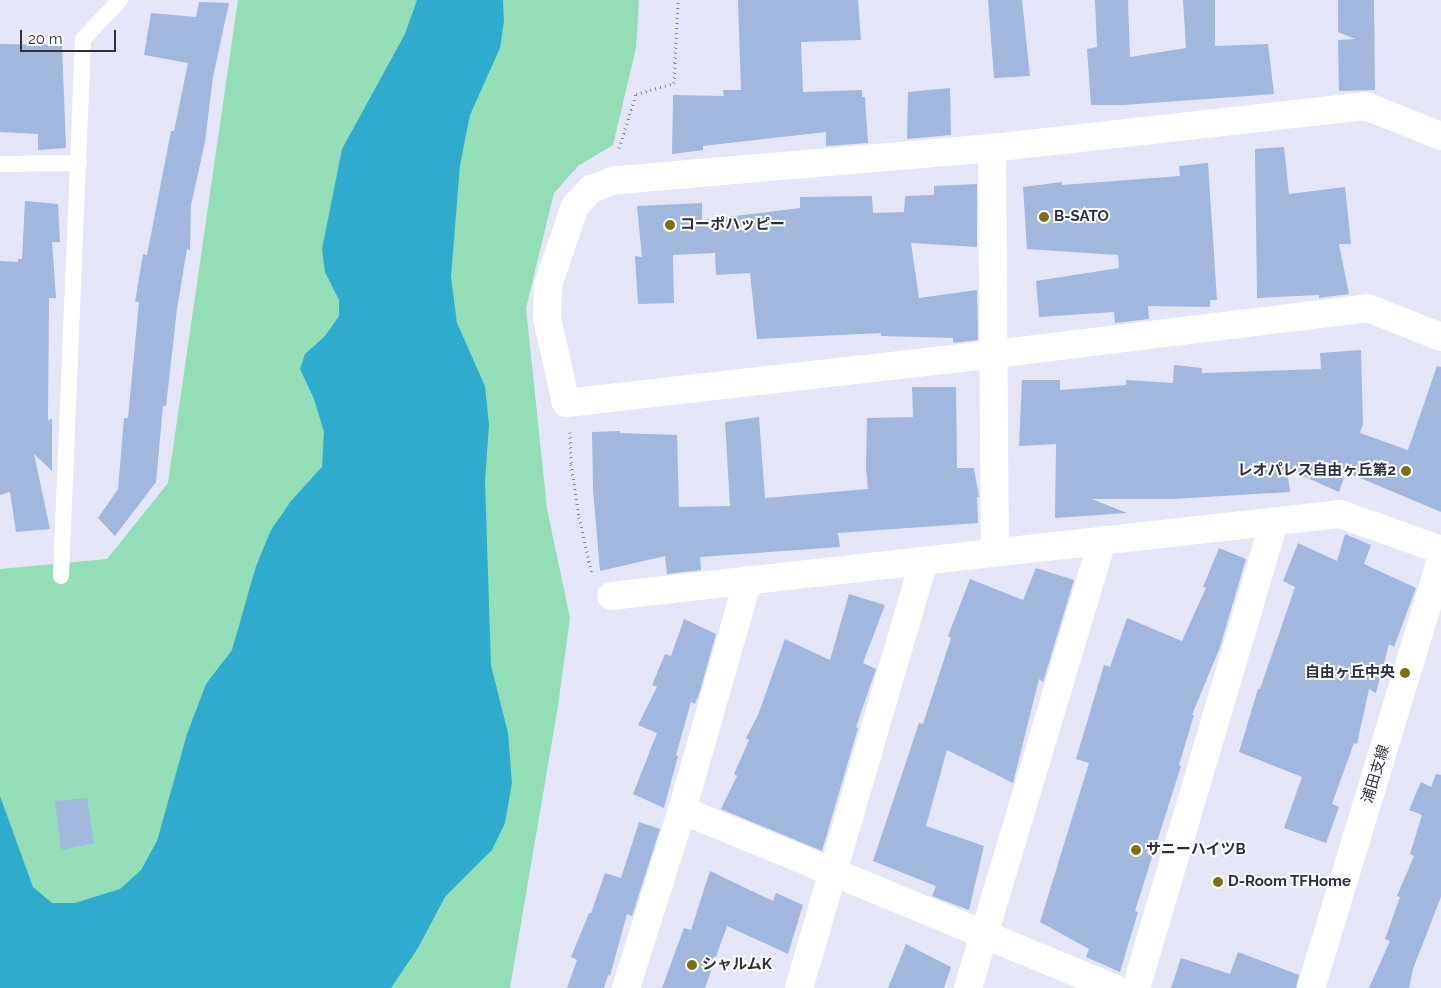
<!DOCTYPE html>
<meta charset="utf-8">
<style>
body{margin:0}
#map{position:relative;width:1441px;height:988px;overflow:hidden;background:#e4e6f7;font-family:Raleway,"Noto Sans JP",sans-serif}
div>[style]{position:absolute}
.green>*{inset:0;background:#93deb6}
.water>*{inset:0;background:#2faccd}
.building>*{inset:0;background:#a1b7dd}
.path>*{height:3px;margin-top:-1.5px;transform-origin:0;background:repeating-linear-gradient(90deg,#838596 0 1px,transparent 0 5px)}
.service>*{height:16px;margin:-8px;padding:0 8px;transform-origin:8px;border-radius:8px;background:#fff}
.minor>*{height:28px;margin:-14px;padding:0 14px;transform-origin:14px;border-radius:14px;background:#fff}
.tertiary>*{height:28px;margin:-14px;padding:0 14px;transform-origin:14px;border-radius:14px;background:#fff}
.dots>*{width:14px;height:14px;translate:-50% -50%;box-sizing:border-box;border:2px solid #fff;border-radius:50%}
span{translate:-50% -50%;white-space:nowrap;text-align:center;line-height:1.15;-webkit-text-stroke:4px #fff;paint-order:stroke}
.poi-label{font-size:15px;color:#2d2e3f;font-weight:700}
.left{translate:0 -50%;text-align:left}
.right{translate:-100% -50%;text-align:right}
.street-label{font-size:15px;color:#2d2e3f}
.scale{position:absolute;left:20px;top:30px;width:96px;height:22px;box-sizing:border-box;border:2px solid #2d2e3f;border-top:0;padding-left:6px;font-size:15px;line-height:18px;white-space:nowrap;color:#2d2e3f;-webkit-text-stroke:4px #fff;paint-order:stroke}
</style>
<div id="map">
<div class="green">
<div style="clip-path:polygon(238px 0,639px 0,636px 48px,613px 145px,578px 166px,554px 193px,526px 308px,547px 509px,570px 618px,558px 706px,510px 988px,0 988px,0 569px,107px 559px,168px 483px)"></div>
</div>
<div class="water">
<div style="clip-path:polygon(417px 0,503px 0,504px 21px,500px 48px,470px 115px,460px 165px,451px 277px,457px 323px,485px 386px,489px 425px,485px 481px,491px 665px,508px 733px,512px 783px,505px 823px,492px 850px,445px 897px,418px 948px,391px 988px,0 988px,0 796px,33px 887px,52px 903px,75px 903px,120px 889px,141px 870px,157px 841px,187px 734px,206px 684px,232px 650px,256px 566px,271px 530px,291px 501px,322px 467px,324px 432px,314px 399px,300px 369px,305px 354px,325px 336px,339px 316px,339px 300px,325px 272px,322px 249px,342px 149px,405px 34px)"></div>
</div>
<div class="building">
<div style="clip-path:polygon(738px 0,858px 0,861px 40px,801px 42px,803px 92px,862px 90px,862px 97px,865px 97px,868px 143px,826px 146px,826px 132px,703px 146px,703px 150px,672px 154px,673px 95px,724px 96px,723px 90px,741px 90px)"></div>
<div style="clip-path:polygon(988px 0,1022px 0,1030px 76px,994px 78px)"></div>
<div style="clip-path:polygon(1095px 0,1128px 0,1130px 57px,1186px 48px,1183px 0,1215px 0,1215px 46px,1268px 44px,1274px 94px,1123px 105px,1091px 105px,1087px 49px,1097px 47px)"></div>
<div style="clip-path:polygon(1338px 0,1374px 0,1375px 90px,1339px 91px,1338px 40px,1355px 39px,1338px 32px)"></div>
<div style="clip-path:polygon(199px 2px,229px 3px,213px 77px,205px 142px,191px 205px,190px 250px,187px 249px,177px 309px,166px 406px,163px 406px,156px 482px,115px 536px,98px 518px,118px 489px,124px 418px,128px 418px,139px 302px,135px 302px,143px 254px,147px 255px,171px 131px,174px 131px,188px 63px,144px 55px,151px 13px,196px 17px)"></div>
<div style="clip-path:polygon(0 44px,62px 45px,66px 148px,38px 150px,38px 134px,0 132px)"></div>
<div style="clip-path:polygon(950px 88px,951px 135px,907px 139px,908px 92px)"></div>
<div style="clip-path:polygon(1284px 147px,1289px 194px,1345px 187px,1351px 244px,1339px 244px,1349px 294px,1319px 298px,1319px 295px,1257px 298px,1255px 149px)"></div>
<div style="clip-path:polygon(1208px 163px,1217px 300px,1210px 300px,1210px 307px,1148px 306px,1149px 319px,1115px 323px,1114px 312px,1039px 317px,1036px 281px,1119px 268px,1118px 255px,1027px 249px,1023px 187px,1062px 182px,1062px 185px,1180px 176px,1179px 166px)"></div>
<div style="clip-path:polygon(977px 184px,977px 247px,911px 243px,919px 298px,977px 290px,978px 340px,953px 343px,953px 338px,881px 336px,881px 333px,757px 339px,750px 273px,716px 275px,715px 253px,673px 255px,674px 303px,638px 304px,635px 256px,642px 257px,637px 206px,702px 203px,702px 220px,800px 208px,800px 197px,872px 196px,873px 213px,904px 212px,905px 196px,934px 195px,934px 186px)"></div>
<div style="clip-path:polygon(25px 201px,58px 204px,60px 242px,52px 242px,56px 298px,49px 298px,48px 420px,52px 419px,52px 471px,34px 454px,50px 529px,16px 532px,10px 492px,0 495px,0 261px,18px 262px,18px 259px,22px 259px)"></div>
<div style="clip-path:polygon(1361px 350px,1363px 424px,1360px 433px,1408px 450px,1437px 366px,1441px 367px,1441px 512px,1346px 472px,1339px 492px,1287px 469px,1290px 492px,1173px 499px,1092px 499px,1127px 513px,1055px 518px,1056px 444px,1019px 446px,1022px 380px,1060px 380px,1060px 390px,1126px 385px,1126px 380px,1173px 383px,1174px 365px,1202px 368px,1202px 373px,1321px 369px,1320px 353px)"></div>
<div style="clip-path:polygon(912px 387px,956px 387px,957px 468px,974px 468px,979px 497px,977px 497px,978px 523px,838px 533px,840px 547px,700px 557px,701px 570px,667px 574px,665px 556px,600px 571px,593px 490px,592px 432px,620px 431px,620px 433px,677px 435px,679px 507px,730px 506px,725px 422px,759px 417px,765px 498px,868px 489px,866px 468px,867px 418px,913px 417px)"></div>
<div style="clip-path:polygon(1345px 534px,1371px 545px,1364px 564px,1416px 588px,1394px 647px,1389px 644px,1376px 693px,1369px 689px,1357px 744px,1354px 743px,1332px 804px,1339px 807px,1326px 843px,1284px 828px,1302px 777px,1239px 752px,1258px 689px,1260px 689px,1295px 587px,1283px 581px,1298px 543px,1337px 561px)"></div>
<div style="clip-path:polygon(1219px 548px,1246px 559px,1220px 647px,1192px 715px,1194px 715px,1179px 765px,1181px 766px,1135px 911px,1138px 912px,1120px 972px,1086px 957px,1089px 949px,1040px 922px,1089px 763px,1076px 759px,1104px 665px,1110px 667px,1127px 618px,1182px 641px,1206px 588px,1203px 587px)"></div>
<div style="clip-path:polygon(1036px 568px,1074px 580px,1043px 682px,1039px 679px,1013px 783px,947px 750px,926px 826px,984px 846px,969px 910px,932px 896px,936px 886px,873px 861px,919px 723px,923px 724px,951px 638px,948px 636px,970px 579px,1023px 600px)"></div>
<div style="clip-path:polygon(849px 594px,885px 605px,863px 663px,876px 669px,856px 727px,858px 728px,822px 851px,721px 809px,737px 776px,734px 774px,749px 740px,746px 738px,758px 715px,785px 639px,830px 660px)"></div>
<div style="clip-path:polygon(684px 619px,716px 634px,700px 691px,695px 704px,691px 702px,676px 755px,678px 756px,664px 808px,633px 794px,657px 733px,638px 725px,657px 687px,652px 685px,665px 654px,671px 656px)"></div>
<div style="clip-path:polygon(1436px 774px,1441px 775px,1441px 897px,1413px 969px,1409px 988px,1369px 988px,1390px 941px,1385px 939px,1400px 897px,1397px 896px,1414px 856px,1410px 854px,1422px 815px,1409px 810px,1421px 782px,1431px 787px)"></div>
<div style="clip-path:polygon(87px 798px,94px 843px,61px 850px,55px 801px)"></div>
<div style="clip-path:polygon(639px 822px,660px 829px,632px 916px,627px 914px,610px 976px,608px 975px,604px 988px,567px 988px,577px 960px,571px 957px,589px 913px,591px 913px,605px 873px,621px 878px)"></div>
<div style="clip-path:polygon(710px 871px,773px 901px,776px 893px,803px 905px,788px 954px,727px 926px,705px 988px,662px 988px,684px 928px,691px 930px)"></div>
<div style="clip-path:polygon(906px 944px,951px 967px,944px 988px,888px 988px)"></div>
<div style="clip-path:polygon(1238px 952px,1299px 975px,1296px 988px,1171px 988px,1181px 958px,1230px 974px)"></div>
</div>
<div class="path">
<div style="left:619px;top:148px;width:57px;rotate:-72.5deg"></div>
<div style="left:636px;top:94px;width:40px;rotate:-16deg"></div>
<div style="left:674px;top:83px;width:83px;rotate:-87.2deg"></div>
<div style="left:570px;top:432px;width:32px;rotate:88deg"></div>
<div style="left:571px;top:464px;width:54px;rotate:81.4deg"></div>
<div style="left:579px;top:517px;width:58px;rotate:77.2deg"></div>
</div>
<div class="service">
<div style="left:0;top:164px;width:79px;rotate:-0.7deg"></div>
<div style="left:61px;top:576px;width:537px;rotate:-87.65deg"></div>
<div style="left:83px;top:39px;width:54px;rotate:-46.5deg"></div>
</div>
<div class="minor">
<div style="left:1441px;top:136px;width:81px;rotate:-158.2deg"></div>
<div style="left:1366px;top:106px;width:376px;rotate:173.6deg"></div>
<div style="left:992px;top:148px;width:378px;rotate:175.1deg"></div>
<div style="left:615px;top:180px;width:26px;rotate:159deg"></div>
<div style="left:591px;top:189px;width:23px;rotate:133deg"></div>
<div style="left:575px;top:206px;width:83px;rotate:108.9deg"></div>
<div style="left:548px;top:285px;width:33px;rotate:92deg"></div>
<div style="left:547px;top:318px;width:87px;rotate:77.4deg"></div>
<div style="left:566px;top:403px;width:432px;rotate:-6.5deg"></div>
<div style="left:995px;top:354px;width:376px;rotate:-7deg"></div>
<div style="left:1368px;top:308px;width:79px;rotate:21.7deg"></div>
<div style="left:992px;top:148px;width:404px;rotate:89.6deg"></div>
<div style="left:611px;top:596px;width:734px;rotate:-6.42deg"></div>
<div style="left:1340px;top:514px;width:107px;rotate:19.6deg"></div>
<div style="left:682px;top:810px;width:467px;rotate:22.4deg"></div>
<div style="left:626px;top:988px;width:187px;rotate:-72.5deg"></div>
<div style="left:682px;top:810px;width:239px;rotate:-74deg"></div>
<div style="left:799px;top:988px;width:445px;rotate:-73.7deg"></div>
<div style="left:968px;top:988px;width:468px;rotate:-73.3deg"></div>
<div style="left:1136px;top:988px;width:487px;rotate:-73.5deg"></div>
</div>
<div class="tertiary">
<div style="left:1311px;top:988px;width:447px;rotate:-73.1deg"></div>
</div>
<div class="dots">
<div style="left:1044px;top:217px;background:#7d700e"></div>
<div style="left:670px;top:225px;background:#7d700e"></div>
<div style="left:1406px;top:471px;background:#7d700e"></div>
<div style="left:1405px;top:673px;background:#7d700e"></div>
<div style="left:1136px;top:850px;background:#7d700e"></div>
<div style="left:1218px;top:882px;background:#7d700e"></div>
<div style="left:692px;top:965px;background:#7d700e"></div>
</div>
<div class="poi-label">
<span class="left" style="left:1054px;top:217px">B-SATO</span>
<span class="left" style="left:680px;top:225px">コーポハッピー</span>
<span class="right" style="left:1396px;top:471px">レオパレス自由ヶ丘第2</span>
<span class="right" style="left:1395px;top:673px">自由ヶ丘中央</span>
<span class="left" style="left:1146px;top:850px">サニーハイツB</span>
<span class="left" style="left:1228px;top:882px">D-Room TFHome</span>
<span class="left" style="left:702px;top:965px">シャルムK</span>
</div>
<div class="street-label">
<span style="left:1376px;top:774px;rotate:-73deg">浦田支線</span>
</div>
<div class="scale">20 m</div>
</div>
